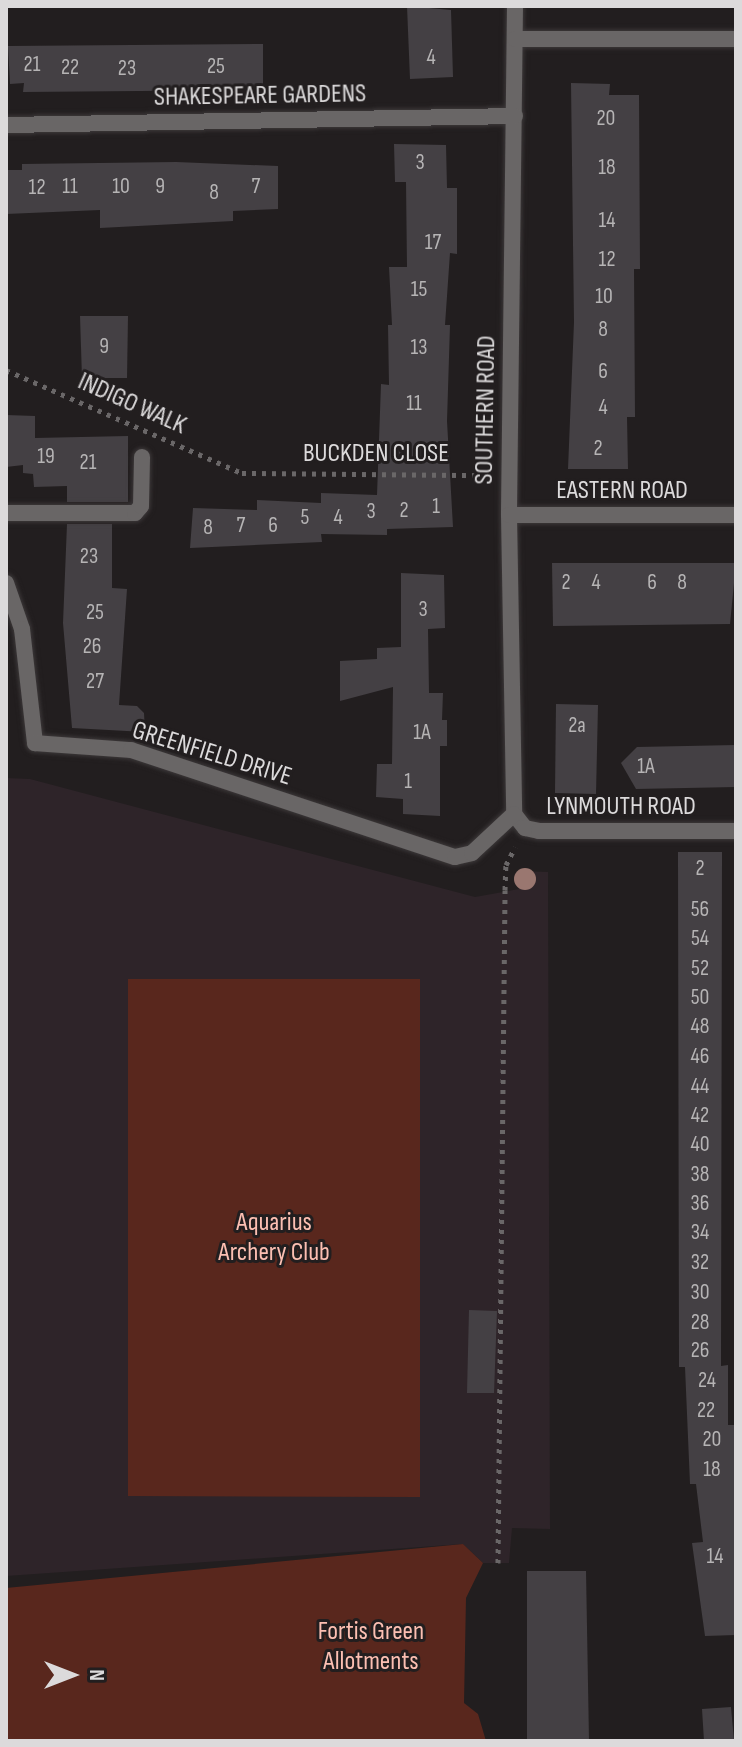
<!DOCTYPE html>
<style>
body{margin:0}
#map{position:relative;width:742px;height:1747px;overflow:hidden;background:#221e1f;font-family:"Sofia Sans Condensed",sans-serif}
div>[style]{position:absolute}
.built>*{inset:0;background:#2e2429}
.green>*{inset:0;background:#59271d}
.building>*{inset:0;background:#444044}
.path>*{height:5px;margin-top:-2.5px;transform-origin:0;background:repeating-linear-gradient(90deg,#6a6768 0 4px,transparent 0 10px)}
.roads{filter:drop-shadow(0 0 2px #3c3839) drop-shadow(0 0 2px #3c3839)}
.street>*{height:16px;margin:-8px;padding:0 8px;transform-origin:8px;border-radius:8px;background:#696666}
.trees>*{width:22px;height:22px;margin:-11px;border-radius:50%;background:#9a7770}
span{translate:-50% -50%;white-space:nowrap;text-align:center;line-height:1.15;-webkit-text-stroke:6px #221e1f;paint-order:stroke}
.number-label{font-size:22px;color:#b6b4b5}
.number-label span{-webkit-text-stroke-width:0}
.street-label{font-size:26px;color:#dcdadb}
.park-label{font-size:26px;color:#fcbfb2}
.frame{position:absolute;inset:0;border:8px solid #dcdadb;pointer-events:none}
.north{position:absolute;left:32px;top:1635px;width:80px;height:80px;-webkit-text-stroke:6px #221e1f;paint-order:stroke;rotate:90deg;font-size:22px;font-weight:700;line-height:32px;text-align:center;color:#dcdadb}
.north::after{content:'';display:block;margin:auto;width:28px;height:36px;background:#dcdadb;clip-path:polygon(50% 0,100% 100%,50% 72%,0 100%)}
</style>
<div id="map">
<div class="built">
<div style="clip-path:polygon(6px 778px,30px 779px,475px 897px,519px 889px,519px 871px,548px 872px,550px 1529px,512px 1528px,509px 1563px,483px 1563px,463px 1544px,6px 1576px)"></div>
</div>
<div class="green">
<div style="clip-path:polygon(128px 979px,420px 979px,420px 1497px,128px 1496px)"></div>
<div style="clip-path:polygon(463px 1544px,483px 1563px,466px 1598px,464px 1703px,478px 1714px,486px 1741px,6px 1741px,6px 1588px)"></div>
</div>
<div class="building">
<div style="clip-path:polygon(407px 6px,451px 10px,453px 77px,410px 79px)"></div>
<div style="clip-path:polygon(263px 44px,263px 90px,23px 92px,24px 83px,10px 84px,8px 46px)"></div>
<div style="clip-path:polygon(571px 83px,610px 84px,609px 95px,639px 95px,640px 269px,634px 269px,635px 417px,627px 417px,628px 469px,568px 469px,574px 322px)"></div>
<div style="clip-path:polygon(394px 144px,446px 145px,447px 188px,457px 188px,457px 254px,450px 253px,445px 325px,450px 325px,447px 421px,453px 527px,387px 529px,387px 535px,321px 534px,322px 542px,190px 548px,193px 508px,257px 510px,257px 500px,321px 503px,321px 493px,377px 495px,381px 384px,389px 385px,388px 325px,392px 325px,389px 267px,407px 267px,406px 182px,395px 182px)"></div>
<div style="clip-path:polygon(176px 162px,278px 166px,278px 209px,233px 211px,233px 221px,100px 228px,100px 210px,6px 214px,6px 170px,22px 170px,22px 164px)"></div>
<div style="clip-path:polygon(80px 316px,128px 316px,127px 378px,82px 378px)"></div>
<div style="clip-path:polygon(6px 415px,35px 416px,35px 438px,128px 436px,128px 502px,67px 502px,67px 486px,34px 487px,33px 474px,23px 473px,23px 465px,6px 467px)"></div>
<div style="clip-path:polygon(67px 524px,112px 524px,112px 588px,127px 589px,119px 705px,137px 706px,144px 713px,145px 732px,72px 728px,63px 623px)"></div>
<div style="clip-path:polygon(552px 563px,736px 563px,730px 624px,553px 626px)"></div>
<div style="clip-path:polygon(401px 573px,444px 575px,445px 628px,428px 629px,429px 693px,443px 693px,442px 720px,447px 720px,447px 746px,440px 746px,440px 816px,403px 814px,403px 799px,376px 797px,377px 764px,392px 764px,393px 687px,340px 701px,340px 661px,377px 659px,377px 648px,401px 647px)"></div>
<div style="clip-path:polygon(556px 704px,598px 705px,596px 794px,555px 793px)"></div>
<div style="clip-path:polygon(736px 745px,736px 787px,636px 789px,621px 763px,637px 747px)"></div>
<div style="clip-path:polygon(678px 852px,722px 852px,721px 1366px,728px 1365px,728px 1425px,734px 1425px,736px 1635px,705px 1636px,692px 1543px,703px 1542px,696px 1484px,690px 1484px,685px 1367px,679px 1367px)"></div>
<div style="clip-path:polygon(469px 1310px,497px 1311px,494px 1393px,467px 1393px)"></div>
<div style="clip-path:polygon(527px 1571px,586px 1571px,589px 1741px,527px 1741px)"></div>
<div style="clip-path:polygon(731px 1707px,734px 1741px,704px 1741px,702px 1709px)"></div>
</div>
<div class="path">
<div style="left:6px;top:370px;width:257px;rotate:23.6deg"></div>
<div style="left:242px;top:473px;width:245px;rotate:0.5deg"></div>
<div style="left:498px;top:1563px;width:673px;rotate:-89.4deg"></div>
<div style="left:505px;top:890px;width:25px;rotate:-88deg"></div>
<div style="left:506px;top:865px;width:20px;rotate:-63deg"></div>
</div>
<div class="roads">
<div class="street">
<div style="left:515px;top:6px;width:509px;rotate:90.68deg"></div>
<div style="left:509px;top:515px;width:299px;rotate:89deg"></div>
<div style="left:514px;top:814px;width:18px;rotate:52deg"></div>
<div style="left:525px;top:828px;width:14px;rotate:12deg"></div>
<div style="left:539px;top:831px;width:197px"></div>
<div style="left:515px;top:39px;width:221px"></div>
<div style="left:6px;top:125px;width:509px;rotate:-1.01deg"></div>
<div style="left:6px;top:513px;width:129px"></div>
<div style="left:135px;top:513px;width:9px;rotate:-49deg"></div>
<div style="left:141px;top:506px;width:49px;rotate:-88.8deg"></div>
<div style="left:509px;top:515px;width:227px"></div>
<div style="left:6px;top:583px;width:49px;rotate:70.8deg"></div>
<div style="left:22px;top:629px;width:115px;rotate:83.5deg"></div>
<div style="left:35px;top:743px;width:96px;rotate:4.2deg"></div>
<div style="left:131px;top:750px;width:341px;rotate:18.3deg"></div>
<div style="left:455px;top:857px;width:17px;rotate:-13deg"></div>
<div style="left:472px;top:853px;width:57px;rotate:-42.9deg"></div>
</div>
</div>
<div class="trees">
<div style="left:525px;top:879px"></div>
</div>
<div class="number-label">
<span style="left:431px;top:58px">4</span>
<span style="left:32px;top:65px">21</span>
<span style="left:216px;top:67px">25</span>
<span style="left:70px;top:68px">22</span>
<span style="left:127px;top:69px">23</span>
<span style="left:606px;top:119px">20</span>
<span style="left:420px;top:163px">3</span>
<span style="left:607px;top:168px">18</span>
<span style="left:70px;top:187px">11</span>
<span style="left:121px;top:187px">10</span>
<span style="left:160px;top:187px">9</span>
<span style="left:256px;top:187px">7</span>
<span style="left:37px;top:188px">12</span>
<span style="left:214px;top:193px">8</span>
<span style="left:607px;top:221px">14</span>
<span style="left:433px;top:243px">17</span>
<span style="left:607px;top:260px">12</span>
<span style="left:419px;top:290px">15</span>
<span style="left:604px;top:297px">10</span>
<span style="left:603px;top:330px">8</span>
<span style="left:104px;top:347px">9</span>
<span style="left:419px;top:348px">13</span>
<span style="left:603px;top:372px">6</span>
<span style="left:414px;top:404px">11</span>
<span style="left:603px;top:408px">4</span>
<span style="left:598px;top:449px">2</span>
<span style="left:46px;top:457px">19</span>
<span style="left:88px;top:463px">21</span>
<span style="left:436px;top:507px">1</span>
<span style="left:404px;top:511px">2</span>
<span style="left:371px;top:512px">3</span>
<span style="left:305px;top:518px">5</span>
<span style="left:338px;top:518px">4</span>
<span style="left:241px;top:526px">7</span>
<span style="left:273px;top:526px">6</span>
<span style="left:208px;top:528px">8</span>
<span style="left:89px;top:557px">23</span>
<span style="left:566px;top:583px">2</span>
<span style="left:596px;top:583px">4</span>
<span style="left:652px;top:583px">6</span>
<span style="left:682px;top:583px">8</span>
<span style="left:423px;top:610px">3</span>
<span style="left:95px;top:613px">25</span>
<span style="left:92px;top:647px">26</span>
<span style="left:95px;top:682px">27</span>
<span style="left:577px;top:726px">2a</span>
<span style="left:422px;top:733px">1A</span>
<span style="left:646px;top:767px">1A</span>
<span style="left:408px;top:782px">1</span>
<span style="left:700px;top:869px">2</span>
<span style="left:700px;top:910px">56</span>
<span style="left:700px;top:939px">54</span>
<span style="left:700px;top:969px">52</span>
<span style="left:700px;top:998px">50</span>
<span style="left:700px;top:1027px">48</span>
<span style="left:700px;top:1057px">46</span>
<span style="left:700px;top:1087px">44</span>
<span style="left:700px;top:1116px">42</span>
<span style="left:700px;top:1145px">40</span>
<span style="left:700px;top:1175px">38</span>
<span style="left:700px;top:1204px">36</span>
<span style="left:700px;top:1233px">34</span>
<span style="left:700px;top:1263px">32</span>
<span style="left:700px;top:1293px">30</span>
<span style="left:700px;top:1323px">28</span>
<span style="left:700px;top:1351px">26</span>
<span style="left:707px;top:1381px">24</span>
<span style="left:706px;top:1411px">22</span>
<span style="left:712px;top:1440px">20</span>
<span style="left:712px;top:1470px">18</span>
<span style="left:715px;top:1557px">14</span>
</div>
<div class="street-label">
<span style="left:260px;top:96px;rotate:-1deg">SHAKESPEARE GARDENS</span>
<span style="left:132px;top:404px;rotate:24deg">INDIGO WALK</span>
<span style="left:486px;top:410px;rotate:-89deg">SOUTHERN ROAD</span>
<span style="left:376px;top:454px">BUCKDEN CLOSE</span>
<span style="left:622px;top:491px">EASTERN ROAD</span>
<span style="left:212px;top:754px;rotate:17deg">GREENFIELD DRIVE</span>
<span style="left:621px;top:807px">LYNMOUTH ROAD</span>
</div>
<div class="park-label">
<span style="left:274px;top:1238px">Aquarius<br>Archery Club</span>
<span style="left:371px;top:1647px">Fortis Green<br>Allotments</span>
</div>
<div class="frame"></div>
<div class="north">N</div>
</div>
